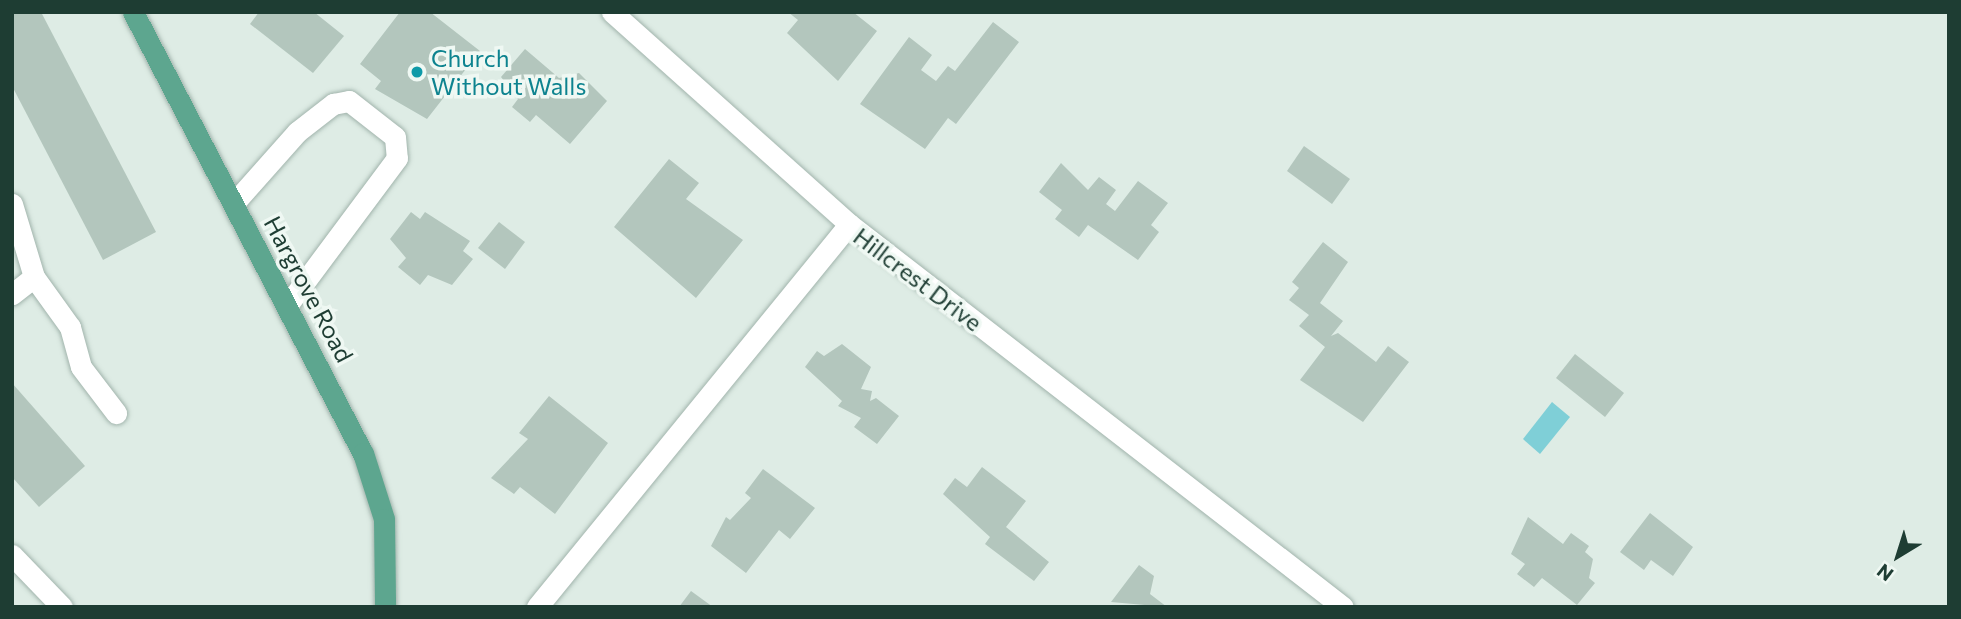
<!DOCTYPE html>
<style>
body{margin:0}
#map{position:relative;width:1961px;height:619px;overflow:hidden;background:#deece5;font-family:Commissioner,sans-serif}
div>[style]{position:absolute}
.water>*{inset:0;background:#7fcfd7}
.building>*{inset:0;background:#b3c6bd}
.roads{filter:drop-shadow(0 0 2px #a1b4ac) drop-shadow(0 0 2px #a1b4ac)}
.minor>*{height:21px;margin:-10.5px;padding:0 10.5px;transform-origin:10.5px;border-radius:10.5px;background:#fff}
.major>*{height:21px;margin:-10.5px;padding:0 10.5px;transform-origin:10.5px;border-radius:10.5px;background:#5da68f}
.dots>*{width:19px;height:19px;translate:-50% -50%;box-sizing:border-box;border:4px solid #eff8f3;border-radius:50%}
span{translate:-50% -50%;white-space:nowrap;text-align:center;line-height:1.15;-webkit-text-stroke:7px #eff8f3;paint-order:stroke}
.culture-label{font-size:24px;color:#0d838f}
.left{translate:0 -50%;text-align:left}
.street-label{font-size:24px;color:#1e3d33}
.frame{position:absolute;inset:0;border:14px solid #1e3d33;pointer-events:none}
.north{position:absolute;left:1863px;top:521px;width:70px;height:70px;-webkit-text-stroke:5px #eff8f3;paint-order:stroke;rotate:218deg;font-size:19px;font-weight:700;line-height:28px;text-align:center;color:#1e3d33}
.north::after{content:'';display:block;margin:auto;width:24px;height:32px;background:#1e3d33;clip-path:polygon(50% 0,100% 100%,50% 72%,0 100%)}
</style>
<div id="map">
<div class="water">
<div style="clip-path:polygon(1552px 402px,1570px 417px,1540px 454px,1523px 439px)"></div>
</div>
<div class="building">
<div style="clip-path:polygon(12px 12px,41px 12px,156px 232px,103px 260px,12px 86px)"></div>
<div style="clip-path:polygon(259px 12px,314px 12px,344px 36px,313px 73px,250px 24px)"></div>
<div style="clip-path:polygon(400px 12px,430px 12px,480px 51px,427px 119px,375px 89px,381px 81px,360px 64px)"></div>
<div style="clip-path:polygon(788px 12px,853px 12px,877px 31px,838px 81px,787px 33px,798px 20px)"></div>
<div style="clip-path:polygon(993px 22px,1019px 42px,956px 124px,948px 118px,925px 149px,860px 104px,909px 37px,932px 55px,921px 70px,936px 81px,948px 66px,955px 71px)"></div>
<div style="clip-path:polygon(525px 49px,559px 78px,579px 73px,607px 101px,570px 144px,536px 115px,530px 122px,512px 107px,518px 99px,501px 77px)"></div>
<div style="clip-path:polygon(1304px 146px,1350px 179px,1332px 204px,1287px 171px)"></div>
<div style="clip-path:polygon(669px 159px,699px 183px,686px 199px,743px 240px,696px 298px,614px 227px)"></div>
<div style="clip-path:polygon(1061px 163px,1088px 190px,1099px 177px,1116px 190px,1106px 204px,1115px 211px,1138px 181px,1168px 203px,1151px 225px,1159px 232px,1138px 260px,1088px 225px,1079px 237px,1055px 219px,1062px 210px,1039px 192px)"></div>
<div style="clip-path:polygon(411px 212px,420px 219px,425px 212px,470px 241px,463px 251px,473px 259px,452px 285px,428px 275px,420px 285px,398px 267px,406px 258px,390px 239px)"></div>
<div style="clip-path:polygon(499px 222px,525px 242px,505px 269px,478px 248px)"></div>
<div style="clip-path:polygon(1323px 242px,1348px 262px,1320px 303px,1343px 321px,1331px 336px,1338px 333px,1376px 362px,1388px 346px,1409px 362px,1363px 422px,1300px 380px,1325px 347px,1299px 326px,1309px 315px,1289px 300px,1299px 288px,1292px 282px)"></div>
<div style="clip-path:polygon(842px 344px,871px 367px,861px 389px,872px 391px,870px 401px,876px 398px,899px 416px,877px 444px,854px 427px,861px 418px,838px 406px,842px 401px,805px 367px,817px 351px,824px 356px)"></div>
<div style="clip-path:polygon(1575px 354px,1624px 393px,1605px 417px,1556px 378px)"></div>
<div style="clip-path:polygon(12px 383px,85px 466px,39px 507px,12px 477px)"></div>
<div style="clip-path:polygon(549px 396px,608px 443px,555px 514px,520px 487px,514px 494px,491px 478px,528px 439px,519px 433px)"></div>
<div style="clip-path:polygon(982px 467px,1026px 501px,1006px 527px,1049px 562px,1034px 581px,985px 544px,990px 537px,943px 494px,955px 478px,967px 487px)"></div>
<div style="clip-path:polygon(763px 469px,815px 508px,790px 539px,779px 530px,746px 573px,711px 546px,726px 517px,730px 520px,751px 498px,745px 493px)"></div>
<div style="clip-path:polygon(1650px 513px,1693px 547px,1673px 576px,1651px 560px,1644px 570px,1620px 552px)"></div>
<div style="clip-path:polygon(1528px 517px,1563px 544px,1571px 533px,1589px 546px,1585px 552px,1593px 559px,1589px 578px,1595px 583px,1577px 605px,1542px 578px,1534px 587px,1517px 574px,1525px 564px,1511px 554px)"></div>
<div style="clip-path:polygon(1139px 565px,1154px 576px,1150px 594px,1167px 607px,1111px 602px)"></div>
<div style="clip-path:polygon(691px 591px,713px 607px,679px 607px)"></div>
</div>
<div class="roads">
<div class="minor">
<div style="left:612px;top:12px;width:318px;rotate:41.8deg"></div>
<div style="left:849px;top:224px;width:625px;rotate:37.79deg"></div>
<div style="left:234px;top:203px;width:95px;rotate:-48.4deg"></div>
<div style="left:297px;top:132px;width:46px;rotate:-37.9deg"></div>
<div style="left:333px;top:104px;width:16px;rotate:-11deg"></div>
<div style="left:349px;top:101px;width:58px;rotate:38deg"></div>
<div style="left:395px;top:137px;width:21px;rotate:85deg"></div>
<div style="left:397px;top:158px;width:182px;rotate:126.7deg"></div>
<div style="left:12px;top:204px;width:76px;rotate:73.2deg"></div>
<div style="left:34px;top:277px;width:28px;rotate:142deg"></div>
<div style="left:34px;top:277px;width:62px;rotate:54.2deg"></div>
<div style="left:70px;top:327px;width:41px;rotate:74.6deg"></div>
<div style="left:81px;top:367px;width:58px;rotate:52.7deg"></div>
<div style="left:12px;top:555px;width:72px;rotate:46.1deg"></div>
<div style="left:537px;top:607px;width:494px;rotate:-50.8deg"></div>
</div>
<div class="major">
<div style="left:133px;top:12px;width:497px;rotate:62.5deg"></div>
<div style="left:363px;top:453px;width:69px;rotate:72.3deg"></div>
<div style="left:384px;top:519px;width:88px;rotate:89.3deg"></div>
</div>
</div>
<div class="dots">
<div style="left:417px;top:72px;background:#0f9aa8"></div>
</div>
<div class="culture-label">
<span class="left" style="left:431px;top:72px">Church<br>Without Walls</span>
</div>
<div class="street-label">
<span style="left:918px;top:279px;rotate:37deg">Hillcrest Drive</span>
<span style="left:309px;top:289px;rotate:62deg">Hargrove Road</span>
</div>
<div class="frame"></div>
<div class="north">N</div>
</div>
